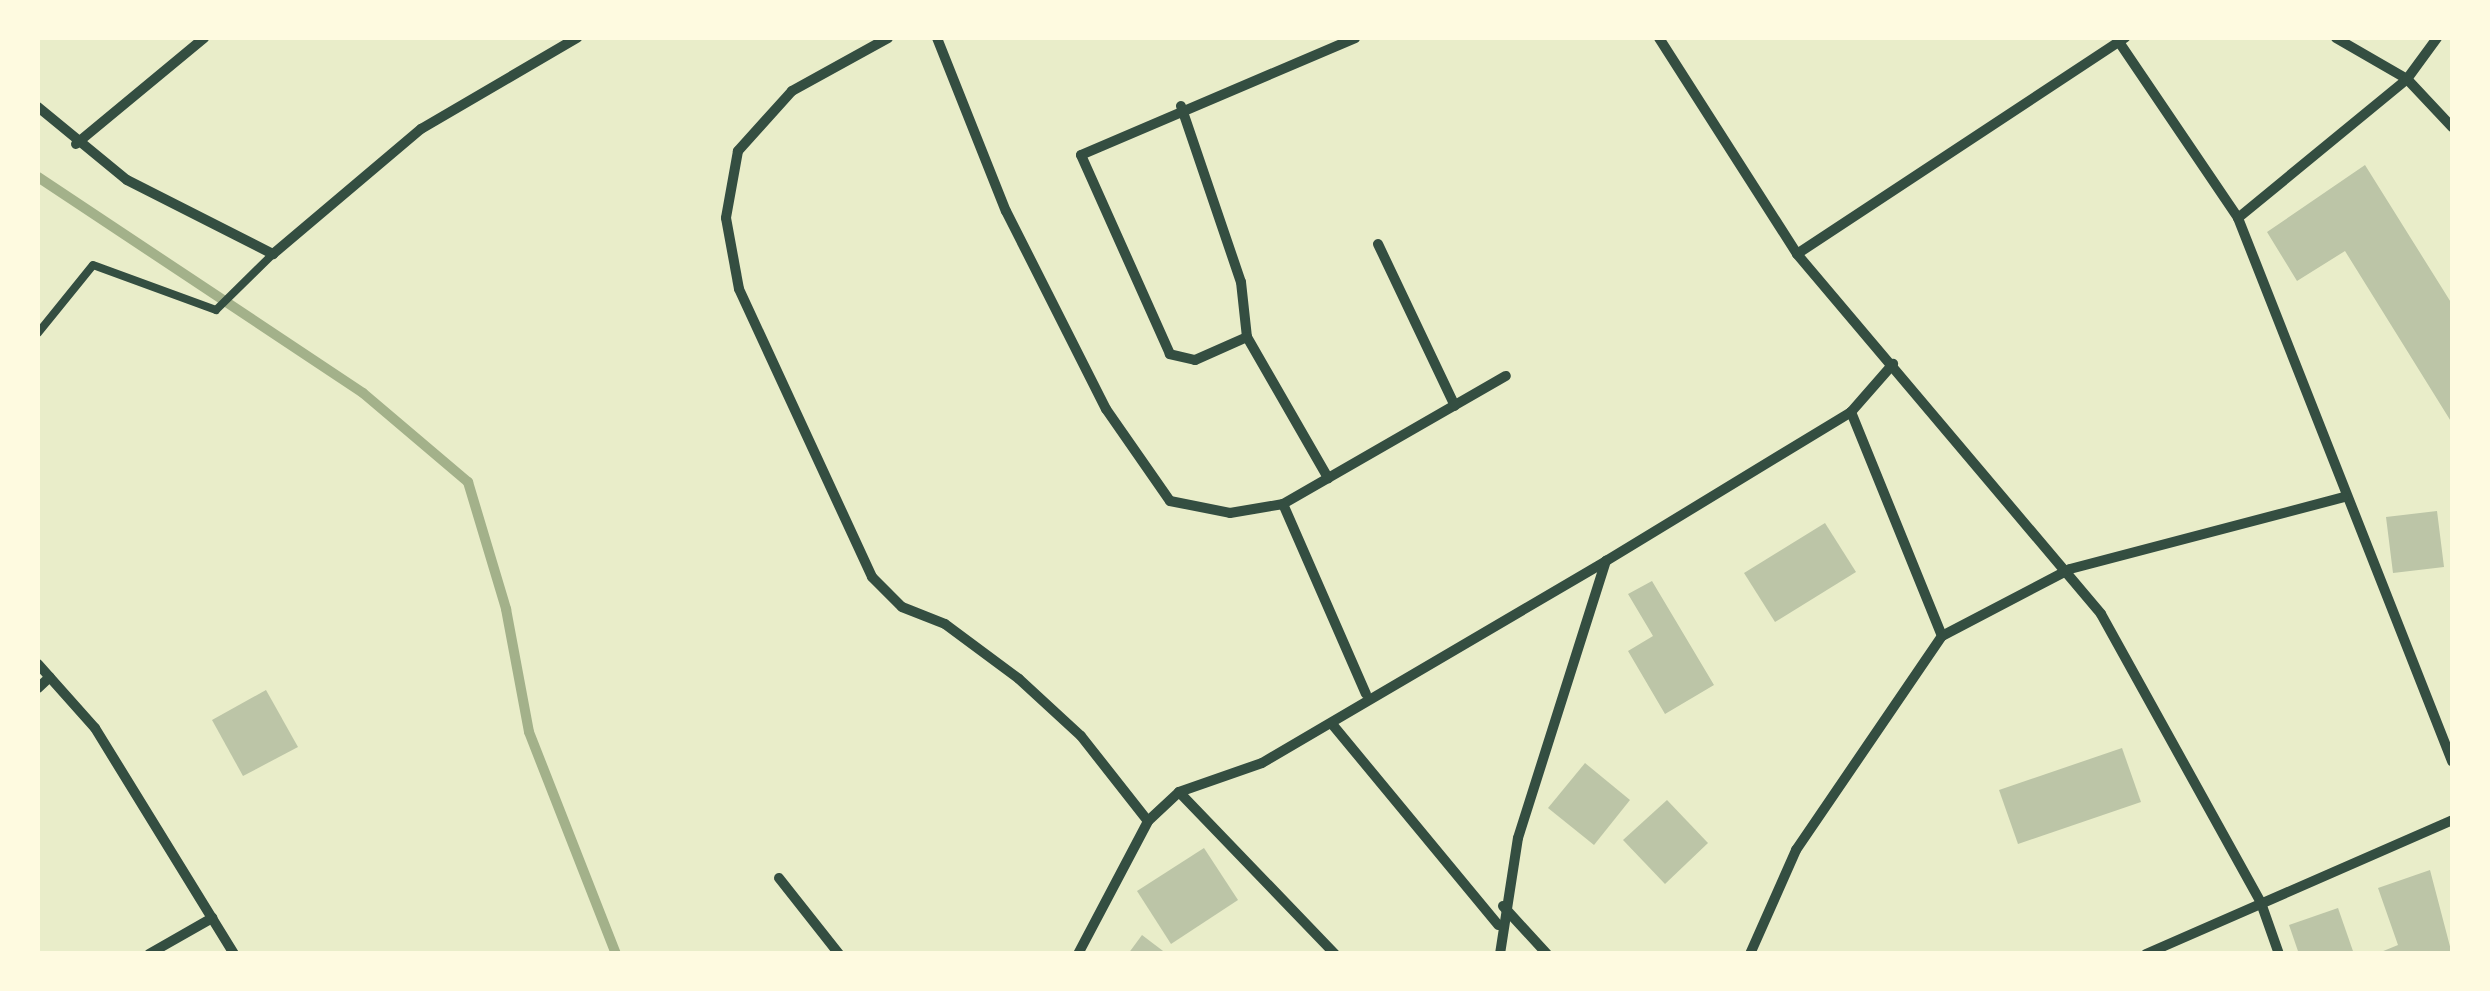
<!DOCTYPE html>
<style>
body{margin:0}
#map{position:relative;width:2490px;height:991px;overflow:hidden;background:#e9edc9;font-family:Montserrat,sans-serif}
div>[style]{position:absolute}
.stream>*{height:10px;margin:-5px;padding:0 5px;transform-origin:5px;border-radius:5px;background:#a3b18a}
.building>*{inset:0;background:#bcc5a7}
.service>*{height:8px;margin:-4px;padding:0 4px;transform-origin:4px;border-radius:4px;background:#344e41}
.minor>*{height:10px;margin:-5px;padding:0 5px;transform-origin:5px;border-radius:5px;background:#344e41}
span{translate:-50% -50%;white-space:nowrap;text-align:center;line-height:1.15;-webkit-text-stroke:10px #fefae0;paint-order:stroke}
.frame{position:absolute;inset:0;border:40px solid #fefae0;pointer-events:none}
</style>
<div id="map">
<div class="stream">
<div style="left:38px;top:177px;width:390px;rotate:33.6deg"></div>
<div style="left:363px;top:393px;width:138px;rotate:40.3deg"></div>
<div style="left:468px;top:482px;width:133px;rotate:73.3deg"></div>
<div style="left:506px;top:609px;width:125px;rotate:79.4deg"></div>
<div style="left:529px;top:732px;width:238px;rotate:68.6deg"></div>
</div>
<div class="building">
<div style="clip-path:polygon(2365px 165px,2452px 304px,2452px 423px,2345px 251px,2297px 281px,2267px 232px)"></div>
<div style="clip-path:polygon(2437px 511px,2444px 567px,2393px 573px,2386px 517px)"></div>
<div style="clip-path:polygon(1825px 523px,1856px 572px,1775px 622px,1744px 573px)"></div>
<div style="clip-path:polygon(1652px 581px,1714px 685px,1665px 714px,1628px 651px,1653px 636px,1628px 594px)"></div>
<div style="clip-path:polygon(266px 690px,298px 747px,243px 776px,212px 720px)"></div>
<div style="clip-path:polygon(2122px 748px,2141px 802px,2018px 844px,1999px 790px)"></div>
<div style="clip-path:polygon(1585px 763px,1630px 800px,1594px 845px,1548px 808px)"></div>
<div style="clip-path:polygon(1667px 800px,1708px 843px,1665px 884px,1623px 840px)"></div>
<div style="clip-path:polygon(1204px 848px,1238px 900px,1171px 944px,1137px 891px)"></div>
<div style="clip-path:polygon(2430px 870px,2452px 954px,2376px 954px,2398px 945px,2378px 888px)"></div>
<div style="clip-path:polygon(2338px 908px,2354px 954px,2299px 954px,2289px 925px)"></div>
<div style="clip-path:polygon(1142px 935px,1167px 954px,1128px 954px)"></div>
</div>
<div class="service">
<div style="left:38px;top:333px;width:87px;rotate:-51deg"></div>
<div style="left:93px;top:265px;width:131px;rotate:20.1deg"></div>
<div style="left:216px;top:310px;width:80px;rotate:-44.5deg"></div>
</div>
<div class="minor">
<div style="left:888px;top:38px;width:110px;rotate:151.1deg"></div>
<div style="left:792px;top:91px;width:81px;rotate:132deg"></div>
<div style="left:738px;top:151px;width:68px;rotate:100.2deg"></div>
<div style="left:726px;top:218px;width:72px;rotate:79.6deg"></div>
<div style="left:739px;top:289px;width:317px;rotate:65.2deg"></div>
<div style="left:872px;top:577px;width:42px;rotate:45deg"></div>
<div style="left:902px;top:607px;width:46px;rotate:21.6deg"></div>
<div style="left:945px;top:624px;width:92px;rotate:36.6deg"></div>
<div style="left:1019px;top:679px;width:84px;rotate:42.6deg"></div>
<div style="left:1081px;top:736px;width:108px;rotate:51.8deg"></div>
<div style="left:937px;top:38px;width:186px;rotate:68.3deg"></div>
<div style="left:1006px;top:211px;width:222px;rotate:63.2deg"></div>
<div style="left:1106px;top:409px;width:112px;rotate:55.2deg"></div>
<div style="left:1170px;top:501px;width:61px;rotate:11.3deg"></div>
<div style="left:1230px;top:513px;width:54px;rotate:-9.6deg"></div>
<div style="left:1283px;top:504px;width:257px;rotate:-29.9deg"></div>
<div style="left:1659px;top:38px;width:256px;rotate:57.4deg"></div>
<div style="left:1797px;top:254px;width:471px;rotate:49.8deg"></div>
<div style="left:2101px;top:614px;width:330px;rotate:61deg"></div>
<div style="left:2261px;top:903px;width:54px;rotate:70.6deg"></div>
<div style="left:2336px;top:38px;width:82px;rotate:30deg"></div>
<div style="left:2407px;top:79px;width:66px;rotate:46.8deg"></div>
<div style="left:2119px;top:42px;width:212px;rotate:55.9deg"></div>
<div style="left:2238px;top:218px;width:584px;rotate:68.49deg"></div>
<div style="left:1181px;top:106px;width:186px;rotate:71.2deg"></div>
<div style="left:1241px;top:282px;width:55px;rotate:83.8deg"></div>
<div style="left:1247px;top:337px;width:163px;rotate:60.1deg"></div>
<div style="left:38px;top:107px;width:115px;rotate:39.4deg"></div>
<div style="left:127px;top:180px;width:164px;rotate:26.9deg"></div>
<div style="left:273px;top:254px;width:194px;rotate:-40.2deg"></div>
<div style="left:421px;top:129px;width:181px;rotate:-30.3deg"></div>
<div style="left:76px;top:144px;width:166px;rotate:-39.6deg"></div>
<div style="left:2238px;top:218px;width:219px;rotate:-39.4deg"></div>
<div style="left:2407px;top:79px;width:51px;rotate:-53.8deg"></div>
<div style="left:1378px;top:244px;width:179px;rotate:64.6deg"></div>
<div style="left:1797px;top:254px;width:393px;rotate:-33.4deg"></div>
<div style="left:1247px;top:337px;width:57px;rotate:156.1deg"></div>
<div style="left:1195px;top:360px;width:26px;rotate:-167deg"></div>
<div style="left:1170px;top:354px;width:218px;rotate:-114.1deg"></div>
<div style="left:1081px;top:155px;width:298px;rotate:-23.1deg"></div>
<div style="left:1283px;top:504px;width:207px;rotate:66.4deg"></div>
<div style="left:1942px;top:636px;width:144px;rotate:-27.6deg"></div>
<div style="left:2070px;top:569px;width:283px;rotate:-14.7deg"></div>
<div style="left:38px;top:664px;width:86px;rotate:48.3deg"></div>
<div style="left:95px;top:728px;width:265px;rotate:58.4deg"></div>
<div style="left:38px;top:688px;width:16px;rotate:-43deg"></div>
<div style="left:1332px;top:724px;width:261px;rotate:50.4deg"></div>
<div style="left:1179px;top:792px;width:225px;rotate:46.1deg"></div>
<div style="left:779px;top:878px;width:97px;rotate:51.7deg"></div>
<div style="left:1503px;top:906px;width:65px;rotate:47.5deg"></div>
<div style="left:149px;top:954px;width:73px;rotate:-29.7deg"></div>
<div style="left:1078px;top:954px;width:150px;rotate:-62.2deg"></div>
<div style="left:1148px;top:821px;width:42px;rotate:-43.1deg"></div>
<div style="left:1179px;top:792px;width:88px;rotate:-19.3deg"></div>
<div style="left:1262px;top:763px;width:399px;rotate:-30.4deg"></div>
<div style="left:1606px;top:561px;width:287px;rotate:-31.3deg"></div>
<div style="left:1851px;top:412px;width:64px;rotate:-48.8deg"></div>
<div style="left:1500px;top:954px;width:117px;rotate:-81.2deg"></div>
<div style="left:1518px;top:838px;width:291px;rotate:-72.4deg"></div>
<div style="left:1750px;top:954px;width:114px;rotate:-66.1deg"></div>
<div style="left:1796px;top:850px;width:259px;rotate:-55.7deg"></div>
<div style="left:1942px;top:636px;width:242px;rotate:-112.1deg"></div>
<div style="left:2146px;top:954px;width:334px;rotate:-23.6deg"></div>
</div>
<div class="frame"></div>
</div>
